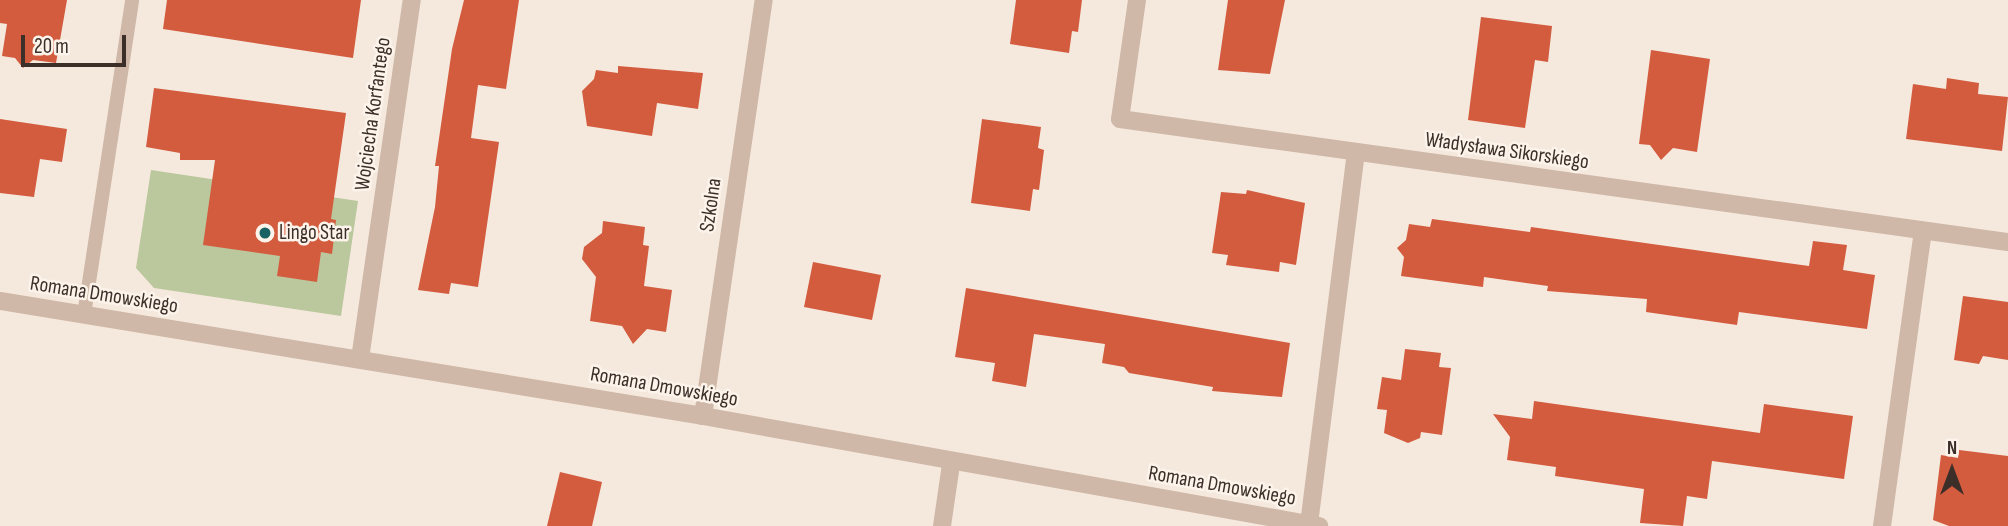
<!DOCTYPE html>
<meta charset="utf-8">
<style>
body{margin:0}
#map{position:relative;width:2008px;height:526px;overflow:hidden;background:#f5e9de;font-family:"Sofia Sans Condensed",sans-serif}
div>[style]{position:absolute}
.green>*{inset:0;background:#bbc79c}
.building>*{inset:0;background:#d35b3e}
.service>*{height:14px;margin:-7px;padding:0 7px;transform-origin:7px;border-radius:7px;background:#d0b8a8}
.minor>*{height:18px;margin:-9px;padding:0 9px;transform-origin:9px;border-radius:9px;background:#d0b8a8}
.dots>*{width:19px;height:19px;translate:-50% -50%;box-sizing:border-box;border:4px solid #fcf4eb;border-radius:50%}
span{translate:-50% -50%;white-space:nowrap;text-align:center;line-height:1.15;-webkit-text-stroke:5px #fcf4eb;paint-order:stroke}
.street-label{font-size:21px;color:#3c2e29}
.poi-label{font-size:21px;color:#3c2e29}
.left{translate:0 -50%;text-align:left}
.north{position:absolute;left:1917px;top:435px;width:70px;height:70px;-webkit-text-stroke:5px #fcf4eb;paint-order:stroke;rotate:0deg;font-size:19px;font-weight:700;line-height:28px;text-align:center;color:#3c2e29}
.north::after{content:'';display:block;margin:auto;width:24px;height:32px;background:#3c2e29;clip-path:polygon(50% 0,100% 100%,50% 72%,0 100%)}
.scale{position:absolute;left:21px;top:35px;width:105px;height:32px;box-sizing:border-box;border:4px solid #3c2e29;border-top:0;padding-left:9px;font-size:21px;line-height:24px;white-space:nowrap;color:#3c2e29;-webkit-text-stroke:5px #fcf4eb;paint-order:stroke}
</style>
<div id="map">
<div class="green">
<div style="clip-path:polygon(151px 170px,358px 201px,341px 316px,154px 288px,136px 268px)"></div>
</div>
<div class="building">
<div style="clip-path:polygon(0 0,67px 0,56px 63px,33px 60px,23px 68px,15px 58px,2px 56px,7px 24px,0 23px)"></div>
<div style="clip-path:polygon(167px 0,361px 0,353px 58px,163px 29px)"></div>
<div style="clip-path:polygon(464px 0,519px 0,506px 89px,478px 85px,471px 138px,499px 142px,478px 287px,451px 283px,449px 294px,418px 290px,435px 207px,439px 166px,435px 166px,452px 49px)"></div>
<div style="clip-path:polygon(1016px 0,1082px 0,1078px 32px,1072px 31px,1069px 53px,1010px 44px)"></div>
<div style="clip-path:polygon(1228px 0,1285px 0,1270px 74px,1218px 70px)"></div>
<div style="clip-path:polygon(1481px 17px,1552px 26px,1548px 62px,1535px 60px,1525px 128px,1468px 120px)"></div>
<div style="clip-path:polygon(1651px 50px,1710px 59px,1697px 152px,1673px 148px,1661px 160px,1650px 145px,1639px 144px)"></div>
<div style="clip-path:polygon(618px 66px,703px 73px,698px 109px,657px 103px,652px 136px,587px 126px,582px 91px,594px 79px,596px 70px,618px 73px)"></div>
<div style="clip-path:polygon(1947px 78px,1979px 83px,1978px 94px,2008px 97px,2002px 151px,1906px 139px,1913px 84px,1946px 89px)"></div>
<div style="clip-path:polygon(154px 88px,346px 113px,331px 219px,336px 220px,332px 254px,321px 252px,317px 282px,277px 276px,280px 256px,203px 245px,215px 160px,180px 160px,180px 153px,146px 147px)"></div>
<div style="clip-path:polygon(0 119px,67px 129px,62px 162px,40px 159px,34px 197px,0 193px)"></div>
<div style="clip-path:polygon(982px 119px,1041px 127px,1038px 148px,1044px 150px,1039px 190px,1033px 189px,1030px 211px,971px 203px)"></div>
<div style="clip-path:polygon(1247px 190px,1305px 203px,1296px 265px,1280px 262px,1279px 272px,1226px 265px,1228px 255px,1212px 253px,1221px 192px,1246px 194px)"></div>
<div style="clip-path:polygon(1432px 219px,1530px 232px,1531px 227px,1809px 266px,1813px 241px,1847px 245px,1843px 270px,1875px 275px,1867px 329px,1739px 312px,1737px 325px,1646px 312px,1647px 299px,1547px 291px,1548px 286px,1484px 277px,1483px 287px,1401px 276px,1404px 257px,1397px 248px,1406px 240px,1409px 224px,1430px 227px)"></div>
<div style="clip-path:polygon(603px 221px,645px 227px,643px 245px,649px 246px,644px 286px,672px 290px,666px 332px,647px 329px,633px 344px,622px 326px,590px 321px,596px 277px,582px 259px,584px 247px,602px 233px)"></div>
<div style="clip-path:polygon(813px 262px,881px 275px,872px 320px,804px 307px)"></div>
<div style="clip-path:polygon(966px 288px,1290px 343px,1282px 397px,1212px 391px,1213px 387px,1129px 373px,1124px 367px,1102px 363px,1105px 344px,1034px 334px,1026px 387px,992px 381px,995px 363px,955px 357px)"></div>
<div style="clip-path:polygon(1963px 296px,2008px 302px,2008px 360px,1983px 356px,1979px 364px,1954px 360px)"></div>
<div style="clip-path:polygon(1405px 349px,1441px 353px,1439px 367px,1451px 368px,1442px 435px,1421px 432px,1420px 438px,1408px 443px,1384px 433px,1387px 410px,1377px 409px,1382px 377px,1401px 380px)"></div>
<div style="clip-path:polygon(1534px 401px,1760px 433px,1764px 404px,1853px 416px,1844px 479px,1712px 461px,1707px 499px,1687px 496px,1683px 526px,1640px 523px,1644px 489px,1555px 476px,1556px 467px,1507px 460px,1510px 437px,1493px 414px,1532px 419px)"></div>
<div style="clip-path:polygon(1959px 450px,2008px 456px,2008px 526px,1949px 526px,1933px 520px,1941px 455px,1958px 458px)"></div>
<div style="clip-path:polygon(560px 472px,602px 482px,592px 526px,547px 526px)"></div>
</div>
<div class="service">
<div style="left:84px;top:315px;width:319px;rotate:-81.3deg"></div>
</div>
<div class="minor">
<div style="left:1137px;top:0;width:120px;rotate:98.1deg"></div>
<div style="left:1120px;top:119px;width:896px;rotate:7.89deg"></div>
<div style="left:0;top:301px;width:712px;rotate:9.29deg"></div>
<div style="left:703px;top:416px;width:626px;rotate:10.12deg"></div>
<div style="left:360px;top:359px;width:363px;rotate:-81.8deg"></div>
<div style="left:703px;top:416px;width:420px;rotate:-81.7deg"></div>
<div style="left:1309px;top:524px;width:374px;rotate:-82.8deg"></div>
<div style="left:942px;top:526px;width:63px;rotate:-81.7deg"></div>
<div style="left:1882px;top:526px;width:298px;rotate:-82.1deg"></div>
</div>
<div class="dots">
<div style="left:265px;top:233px;background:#196263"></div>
</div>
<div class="street-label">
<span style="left:373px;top:114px;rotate:-82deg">Wojciecha Korfantego</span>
<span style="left:1507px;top:151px;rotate:8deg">Władysława Sikorskiego</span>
<span style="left:711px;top:205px;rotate:-82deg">Szkolna</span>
<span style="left:104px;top:295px;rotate:9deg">Romana Dmowskiego</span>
<span style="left:664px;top:387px;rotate:10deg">Romana Dmowskiego</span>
<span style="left:1222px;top:486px;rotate:10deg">Romana Dmowskiego</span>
</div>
<div class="poi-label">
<span class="left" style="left:279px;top:233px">Lingo Star</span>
</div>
<div class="north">N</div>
<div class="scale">20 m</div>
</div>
